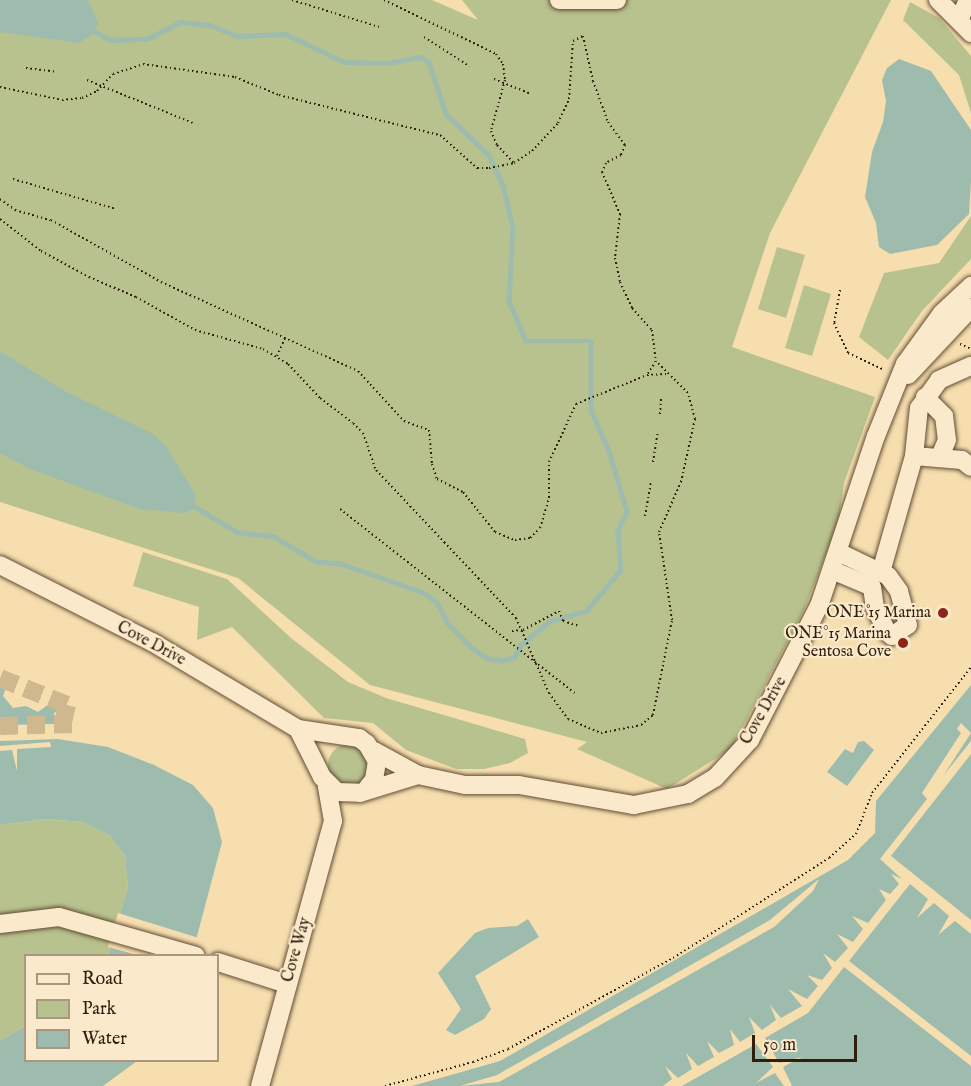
<!DOCTYPE html>
<meta charset="utf-8">
<style>
body{margin:0}
#map{position:relative;width:971px;height:1086px;overflow:hidden;background:#f7deaf;font-family:"IM FELL English",serif}
div>[style]{position:absolute}
.green>*{inset:0;background:#b8c28e}
.round{border-radius:50%}
.water>*{inset:0;background:#9dbcae}
.pier>*{inset:0;background:#f7deaf}
.stream>*{height:4.5px;margin:-2.25px;padding:0 2.25px;transform-origin:2.25px;border-radius:2.25px;background:#9dbcae}
.minor-tunnel>*{height:18px;margin-top:-9px;transform-origin:0;background:repeating-linear-gradient(90deg,#cfb78e 0 18px,transparent 0 27px)}
.path>*{height:2px;margin-top:-1px;transform-origin:0;background:repeating-linear-gradient(90deg,#301d0c 0 1.5px,transparent 0 4.5px)}
.roads{filter:drop-shadow(0 0 2px #624d35) drop-shadow(0 0 2px #624d35)}
.minor>*{height:18px;margin:-9px;padding:0 9px;transform-origin:9px;border-radius:9px;background:#faeacb}
.dots>*{width:16px;height:16px;translate:-50% -50%;box-sizing:border-box;border:3px solid #faeacb;border-radius:50%}
span{translate:-50% -50%;white-space:nowrap;text-align:center;line-height:1.15;-webkit-text-stroke:4.5px #faeacb;paint-order:stroke}
.poi-label{font-size:16px;color:#301d0c}
.right{translate:-100% -50%;text-align:right}
.street-label{font-size:16px;color:#301d0c}
.legend{position:absolute;left:24px;top:954px;width:195px;height:108px;box-sizing:border-box;background:#faeacb;border:2px solid #a9987f;margin:0;padding:8px 10px;list-style:none;font-size:18px;color:#301d0c}
.legend li{display:flex;align-items:center;gap:12px;height:30px}
.legend b{width:30px;border:2px solid #a9987f}
.scale{position:absolute;left:752px;top:1035px;width:105px;height:27px;box-sizing:border-box;border:3px solid #301d0c;border-top:0;padding-left:8px;font-size:18px;line-height:21px;white-space:nowrap;color:#301d0c;-webkit-text-stroke:4px #faeacb;paint-order:stroke}
</style>
<div id="map">
<div class="green">
<div style="clip-path:polygon(0 0,432px 0,478px 20px,462px 0,891px 0,770px 233px,732px 347px,875px 397px,844px 483px,838px 523px,804px 610px,731px 749px,667px 789px,577px 749px,587px 742px,370px 685px,238px 578px,0 502px)"></div>
<div style="clip-path:polygon(910px 2px,939px 18px,971px 56px,971px 113px,959px 75px,903px 20px)"></div>
<div style="clip-path:polygon(971px 216px,971px 259px,922px 311px,888px 360px,859px 337px,884px 273px,939px 263px)"></div>
<div style="clip-path:polygon(777px 247px,805px 255px,786px 318px,758px 309px)"></div>
<div style="clip-path:polygon(804px 285px,831px 294px,812px 356px,785px 348px)"></div>
<div style="clip-path:polygon(143px 552px,227px 579px,291px 638px,348px 682px,386px 698px,525px 739px,528px 753px,510px 763px,484px 769px,456px 769px,406px 750px,373px 723px,324px 718px,232px 627px,197px 640px,199px 607px,133px 586px)"></div>
<div class="round" style="left:328px;top:744px;width:42px;height:42px"></div>
<div style="clip-path:polygon(45px 819px,82px 822px,109px 835px,125px 856px,128px 887px,108px 955px,26px 956px,25px 1026px,0 1041px,0 825px)"></div>
</div>
<div class="water">
<div style="clip-path:polygon(0 0,88px 0,98px 23px,91px 35px,79px 43px,0 32px)"></div>
<div style="clip-path:polygon(899px 59px,931px 71px,971px 130px,971px 181px,969px 214px,937px 245px,890px 254px,879px 247px,876px 223px,865px 197px,872px 152px,883px 122px,886px 101px,882px 80px,887px 68px)"></div>
<div style="clip-path:polygon(0 351px,63px 390px,153px 434px,165px 445px,196px 495px,193px 509px,185px 513px,140px 509px,30px 469px,0 453px)"></div>
<div style="clip-path:polygon(0 682px,7px 685px,3px 696px,13px 708px,26px 706px,38px 712px,50px 703px,61px 708px,54px 713px,55px 724px,0 725px)"></div>
<div style="clip-path:polygon(971px 685px,971px 1086px,412px 1086px,500px 1061px,848px 860px,875px 833px,876px 801px)"></div>
<div style="clip-path:polygon(58px 739px,108px 747px,154px 765px,193px 785px,213px 808px,222px 842px,192px 955px,108px 955px,128px 887px,125px 856px,109px 835px,82px 822px,45px 819px,0 825px,0 741px)"></div>
<div style="clip-path:polygon(864px 741px,874px 750px,847px 786px,827px 772px,845px 749px,853px 753px,858px 742px)"></div>
<div style="clip-path:polygon(528px 919px,539px 937px,475px 976px,491px 1009px,484px 1019px,455px 1035px,446px 1030px,461px 1009px,438px 973px,475px 933px,488px 928px,517px 926px)"></div>
<div style="clip-path:polygon(25px 1026px,26px 1060px,137px 1061px,103px 1086px,0 1086px,0 1041px)"></div>
</div>
<div class="pier">
<div style="clip-path:polygon(961px 723px,971px 733px,943px 776px,971px 741px,971px 754px,891px 856px,971px 920px,971px 934px,955px 921px,938px 935px,949px 916px,934px 903px,917px 918px,928px 899px,910px 884px,849px 961px,971px 1056px,971px 1066px,844px 967px,808px 1013px,765px 1038px,779px 1063px,802px 1057px,783px 1067px,792px 1086px,784px 1086px,775px 1073px,756px 1083px,773px 1067px,756px 1044px,682px 1086px,663px 1086px,672px 1079px,665px 1066px,678px 1078px,692px 1069px,686px 1053px,698px 1066px,714px 1057px,707px 1041px,719px 1053px,734px 1045px,730px 1029px,740px 1042px,755px 1033px,749px 1017px,762px 1030px,776px 1020px,770px 1005px,781px 1018px,802px 1006px,788px 989px,807px 999px,818px 986px,807px 975px,822px 980px,832px 968px,823px 953px,835px 962px,848px 948px,837px 934px,853px 942px,863px 929px,852px 916px,868px 923px,886px 900px,879px 889px,890px 894px,899px 884px,891px 874px,902px 879px,880px 859px,927px 799px,922px 793px,961px 733px,957px 729px)"></div>
<div style="clip-path:polygon(50px 742px,51px 747px,17px 749px,17px 771px,12px 750px,0 751px,0 746px)"></div>
<div style="clip-path:polygon(819px 879px,813px 891px,774px 927px,499px 1082px,460px 1086px,497px 1075px,770px 920px)"></div>
<div style="clip-path:polygon(118px 913px,199px 938px,195px 956px,137px 955px,108px 947px)"></div>
</div>
<div class="stream">
<div style="left:94px;top:31px;width:18px;rotate:29deg"></div>
<div style="left:110px;top:40px;width:37px;rotate:-2deg"></div>
<div style="left:147px;top:39px;width:37px;rotate:-27deg"></div>
<div style="left:180px;top:22px;width:30px;rotate:6deg"></div>
<div style="left:210px;top:25px;width:29px;rotate:22deg"></div>
<div style="left:237px;top:36px;width:49px;rotate:-2.3deg"></div>
<div style="left:286px;top:34px;width:64px;rotate:25.8deg"></div>
<div style="left:344px;top:62px;width:43px;rotate:1.3deg"></div>
<div style="left:387px;top:63px;width:34px;rotate:-10deg"></div>
<div style="left:420px;top:57px;width:10px;rotate:29deg"></div>
<div style="left:429px;top:62px;width:55px;rotate:71.9deg"></div>
<div style="left:446px;top:114px;width:59px;rotate:43.6deg"></div>
<div style="left:489px;top:155px;width:33px;rotate:65deg"></div>
<div style="left:503px;top:185px;width:44px;rotate:76.9deg"></div>
<div style="left:513px;top:228px;width:73px;rotate:93.1deg"></div>
<div style="left:509px;top:301px;width:43px;rotate:67deg"></div>
<div style="left:526px;top:341px;width:65px"></div>
<div style="left:591px;top:341px;width:69px;rotate:90deg"></div>
<div style="left:591px;top:410px;width:45px;rotate:66.3deg"></div>
<div style="left:609px;top:451px;width:63px;rotate:73.3deg"></div>
<div style="left:627px;top:511px;width:22px;rotate:114deg"></div>
<div style="left:618px;top:531px;width:39px;rotate:86deg"></div>
<div style="left:621px;top:570px;width:53px;rotate:129.7deg"></div>
<div style="left:587px;top:611px;width:40px;rotate:164deg"></div>
<div style="left:549px;top:622px;width:38px;rotate:140deg"></div>
<div style="left:520px;top:646px;width:12px;rotate:114deg"></div>
<div style="left:515px;top:657px;width:13px;rotate:162deg"></div>
<div style="left:503px;top:661px;width:15px;rotate:-172deg"></div>
<div style="left:488px;top:659px;width:20px;rotate:-147deg"></div>
<div style="left:471px;top:648px;width:35px;rotate:-134deg"></div>
<div style="left:447px;top:623px;width:22px;rotate:-117deg"></div>
<div style="left:437px;top:603px;width:17px;rotate:-144deg"></div>
<div style="left:423px;top:593px;width:88px;rotate:-160.7deg"></div>
<div style="left:340px;top:564px;width:24px;rotate:-175deg"></div>
<div style="left:316px;top:562px;width:49px;rotate:-149.2deg"></div>
<div style="left:274px;top:537px;width:38px;rotate:-173deg"></div>
<div style="left:236px;top:532px;width:48px;rotate:-148.6deg"></div>
</div>
<div class="minor-tunnel">
<div style="left:0;top:678px;width:72px;rotate:21.9deg"></div>
<div style="left:67px;top:705px;width:23px;rotate:103deg"></div>
<div style="left:0;top:726px;width:76px;rotate:-1.5deg"></div>
</div>
<div class="path">
<div style="left:292px;top:0;width:91px;rotate:17.2deg"></div>
<div style="left:384px;top:0;width:124px;rotate:25.7deg"></div>
<div style="left:496px;top:54px;width:12px;rotate:55deg"></div>
<div style="left:503px;top:64px;width:16px;rotate:83deg"></div>
<div style="left:505px;top:80px;width:53px;rotate:105.4deg"></div>
<div style="left:491px;top:131px;width:15px;rotate:67deg"></div>
<div style="left:497px;top:145px;width:25px;rotate:47deg"></div>
<div style="left:424px;top:37px;width:54px;rotate:32.8deg"></div>
<div style="left:26px;top:68px;width:31px;rotate:7deg"></div>
<div style="left:494px;top:79px;width:40px;rotate:22deg"></div>
<div style="left:87px;top:80px;width:114px;rotate:22.1deg"></div>
<div style="left:0;top:87px;width:63px;rotate:11.8deg"></div>
<div style="left:62px;top:100px;width:20px;rotate:-6deg"></div>
<div style="left:82px;top:98px;width:17px;rotate:-25deg"></div>
<div style="left:97px;top:91px;width:23px;rotate:-47deg"></div>
<div style="left:113px;top:74px;width:32px;rotate:-18deg"></div>
<div style="left:143px;top:64px;width:93px;rotate:8deg"></div>
<div style="left:235px;top:77px;width:48px;rotate:22.2deg"></div>
<div style="left:279px;top:95px;width:166px;rotate:14deg"></div>
<div style="left:440px;top:135px;width:50px;rotate:41.7deg"></div>
<div style="left:477px;top:168px;width:12px"></div>
<div style="left:489px;top:168px;width:25px;rotate:-11deg"></div>
<div style="left:514px;top:163px;width:22px;rotate:-34deg"></div>
<div style="left:532px;top:151px;width:38px;rotate:-47deg"></div>
<div style="left:558px;top:123px;width:26px;rotate:-65deg"></div>
<div style="left:569px;top:99px;width:58px;rotate:-86.1deg"></div>
<div style="left:573px;top:41px;width:11px;rotate:-27deg"></div>
<div style="left:583px;top:36px;width:46px;rotate:77.5deg"></div>
<div style="left:593px;top:81px;width:44px;rotate:69.9deg"></div>
<div style="left:608px;top:122px;width:29px;rotate:54deg"></div>
<div style="left:625px;top:145px;width:11px;rotate:112deg"></div>
<div style="left:621px;top:155px;width:17px;rotate:152deg"></div>
<div style="left:606px;top:163px;width:10px;rotate:114deg"></div>
<div style="left:602px;top:172px;width:46px;rotate:66.8deg"></div>
<div style="left:620px;top:214px;width:44px;rotate:96.5deg"></div>
<div style="left:615px;top:258px;width:25px;rotate:78deg"></div>
<div style="left:620px;top:282px;width:29px;rotate:65deg"></div>
<div style="left:632px;top:308px;width:30px;rotate:48deg"></div>
<div style="left:652px;top:330px;width:31px;rotate:83deg"></div>
<div style="left:656px;top:361px;width:17px;rotate:123deg"></div>
<div style="left:13px;top:179px;width:107px;rotate:16.2deg"></div>
<div style="left:0;top:199px;width:19px;rotate:36deg"></div>
<div style="left:15px;top:210px;width:37px;rotate:16deg"></div>
<div style="left:51px;top:220px;width:126px;rotate:29.4deg"></div>
<div style="left:161px;top:282px;width:216px;rotate:24.3deg"></div>
<div style="left:358px;top:371px;width:68px;rotate:47.4deg"></div>
<div style="left:404px;top:421px;width:27px;rotate:20deg"></div>
<div style="left:429px;top:430px;width:34px;rotate:85deg"></div>
<div style="left:432px;top:464px;width:16px;rotate:72deg"></div>
<div style="left:437px;top:479px;width:29px;rotate:27deg"></div>
<div style="left:463px;top:492px;width:51px;rotate:51.3deg"></div>
<div style="left:495px;top:532px;width:22px;rotate:22deg"></div>
<div style="left:515px;top:540px;width:15px;rotate:-8deg"></div>
<div style="left:530px;top:538px;width:14px;rotate:-45deg"></div>
<div style="left:540px;top:528px;width:31px;rotate:-73deg"></div>
<div style="left:549px;top:498px;width:36px;rotate:-90deg"></div>
<div style="left:549px;top:462px;width:64px;rotate:-65deg"></div>
<div style="left:576px;top:404px;width:77px;rotate:-22.2deg"></div>
<div style="left:647px;top:375px;width:19px;rotate:-3deg"></div>
<div style="left:0;top:219px;width:52px;rotate:38deg"></div>
<div style="left:41px;top:251px;width:55px;rotate:28.4deg"></div>
<div style="left:89px;top:277px;width:51px;rotate:23.1deg"></div>
<div style="left:136px;top:297px;width:68px;rotate:29.2deg"></div>
<div style="left:195px;top:330px;width:71px;rotate:15.6deg"></div>
<div style="left:263px;top:349px;width:29px;rotate:31deg"></div>
<div style="left:288px;top:364px;width:47px;rotate:46.7deg"></div>
<div style="left:320px;top:398px;width:41px;rotate:37.1deg"></div>
<div style="left:353px;top:423px;width:14px;rotate:45deg"></div>
<div style="left:363px;top:433px;width:39px;rotate:71deg"></div>
<div style="left:376px;top:470px;width:204px;rotate:46.6deg"></div>
<div style="left:516px;top:618px;width:82px;rotate:66.3deg"></div>
<div style="left:549px;top:693px;width:32px;rotate:54deg"></div>
<div style="left:568px;top:719px;width:36px;rotate:23deg"></div>
<div style="left:601px;top:733px;width:41px;rotate:-11.3deg"></div>
<div style="left:641px;top:725px;width:16px;rotate:-40deg"></div>
<div style="left:653px;top:715px;width:97px;rotate:-78.7deg"></div>
<div style="left:672px;top:620px;width:89px;rotate:-98.4deg"></div>
<div style="left:659px;top:532px;width:55px;rotate:-66.3deg"></div>
<div style="left:681px;top:482px;width:65px;rotate:-77.5deg"></div>
<div style="left:695px;top:419px;width:27px;rotate:-105deg"></div>
<div style="left:688px;top:393px;width:45px;rotate:-135deg"></div>
<div style="left:840px;top:290px;width:34px;rotate:100deg"></div>
<div style="left:834px;top:323px;width:33px;rotate:65deg"></div>
<div style="left:848px;top:353px;width:40px;rotate:25deg"></div>
<div style="left:960px;top:344px;width:12px;rotate:24deg"></div>
<div style="left:277px;top:356px;width:22px;rotate:-66deg"></div>
<div style="left:660px;top:414px;width:16px;rotate:-86deg"></div>
<div style="left:653px;top:462px;width:30px;rotate:-81deg"></div>
<div style="left:340px;top:509px;width:298px;rotate:38.1deg"></div>
<div style="left:645px;top:516px;width:34px;rotate:-80deg"></div>
<div style="left:512px;top:631px;width:11px;rotate:-5deg"></div>
<div style="left:523px;top:630px;width:41px;rotate:-27.8deg"></div>
<div style="left:559px;top:611px;width:11px;rotate:68deg"></div>
<div style="left:563px;top:621px;width:17px;rotate:17deg"></div>
<div style="left:385px;top:1086px;width:91px;rotate:-15.3deg"></div>
<div style="left:473px;top:1062px;width:37px;rotate:-20deg"></div>
<div style="left:508px;top:1049px;width:188px;rotate:-28.9deg"></div>
<div style="left:673px;top:958px;width:185px;rotate:-32.7deg"></div>
<div style="left:829px;top:858px;width:36px;rotate:-42deg"></div>
<div style="left:856px;top:834px;width:44px;rotate:-68.7deg"></div>
<div style="left:872px;top:793px;width:160px;rotate:-51.8deg"></div>
</div>
<div class="roads">
<div class="minor">
<div style="left:559px;top:0;width:58px"></div>
<div style="left:938px;top:0;width:47px;rotate:45deg"></div>
<div style="left:960px;top:18px;width:20px;rotate:-66deg"></div>
<div style="left:908px;top:375px;width:92px;rotate:-46.8deg"></div>
<div style="left:925px;top:397px;width:27px;rotate:45deg"></div>
<div style="left:944px;top:416px;width:24px;rotate:83deg"></div>
<div style="left:947px;top:440px;width:13px;rotate:113deg"></div>
<div style="left:914px;top:456px;width:48px;rotate:4.8deg"></div>
<div style="left:962px;top:460px;width:11px;rotate:38deg"></div>
<div style="left:0;top:565px;width:170px;rotate:26.9deg"></div>
<div style="left:152px;top:642px;width:170px;rotate:30.8deg"></div>
<div style="left:298px;top:729px;width:62px;rotate:8.4deg"></div>
<div style="left:359px;top:738px;width:10px;rotate:37deg"></div>
<div style="left:367px;top:744px;width:20px;rotate:60deg"></div>
<div style="left:377px;top:761px;width:19px;rotate:99deg"></div>
<div style="left:374px;top:780px;width:9px;rotate:131deg"></div>
<div style="left:832px;top:570px;width:43px;rotate:23deg"></div>
<div style="left:872px;top:587px;width:21px;rotate:82deg"></div>
<div style="left:875px;top:608px;width:27px;rotate:63deg"></div>
<div style="left:887px;top:632px;width:6px;rotate:39deg"></div>
<div style="left:892px;top:636px;width:19px;rotate:-35deg"></div>
<div style="left:908px;top:625px;width:35px;rotate:-105deg"></div>
<div style="left:899px;top:591px;width:19px;rotate:-126deg"></div>
<div style="left:888px;top:576px;width:55px;rotate:-154.4deg"></div>
<div style="left:881px;top:572px;width:121px;rotate:-74.1deg"></div>
<div style="left:914px;top:456px;width:48px;rotate:-84.1deg"></div>
<div style="left:919px;top:408px;width:34px;rotate:-54deg"></div>
<div style="left:939px;top:380px;width:35px;rotate:-24deg"></div>
<div style="left:298px;top:729px;width:54px;rotate:63.4deg"></div>
<div style="left:322px;top:777px;width:21px;rotate:45deg"></div>
<div style="left:337px;top:792px;width:23px;rotate:2deg"></div>
<div style="left:360px;top:793px;width:61px;rotate:-17.2deg"></div>
<div style="left:374px;top:751px;width:50px;rotate:28.6deg"></div>
<div style="left:418px;top:775px;width:48px;rotate:12deg"></div>
<div style="left:465px;top:785px;width:54px"></div>
<div style="left:519px;top:785px;width:117px;rotate:9.9deg"></div>
<div style="left:634px;top:805px;width:55px;rotate:-11.5deg"></div>
<div style="left:688px;top:794px;width:31px;rotate:-31deg"></div>
<div style="left:715px;top:778px;width:52px;rotate:-47.4deg"></div>
<div style="left:750px;top:740px;width:151px;rotate:-62.8deg"></div>
<div style="left:819px;top:606px;width:179px;rotate:-71.5deg"></div>
<div style="left:876px;top:436px;width:78px;rotate:-68.1deg"></div>
<div style="left:905px;top:364px;width:63px;rotate:-54deg"></div>
<div style="left:942px;top:313px;width:40px;rotate:-43deg"></div>
<div style="left:0;top:924px;width:59px;rotate:-6.8deg"></div>
<div style="left:59px;top:917px;width:142px;rotate:15.9deg"></div>
<div style="left:218px;top:962px;width:72px;rotate:17.7deg"></div>
<div style="left:260px;top:1086px;width:275px;rotate:-74.6deg"></div>
<div style="left:333px;top:821px;width:36px;rotate:-100deg"></div>
</div>
</div>
<div class="dots">
<div style="left:943px;top:613px;background:#8f2418"></div>
<div style="left:903px;top:643px;background:#8f2418"></div>
</div>
<div class="poi-label">
<span class="right" style="left:931px;top:613px">ONE ̊15 Marina</span>
<span class="right" style="left:891px;top:643px">ONE°15 Marina<br>Sentosa Cove</span>
</div>
<div class="street-label">
<span style="left:151px;top:644px;rotate:28deg">Cove Drive</span>
<span style="left:764px;top:711px;rotate:-60deg">Cove Drive</span>
<span style="left:297px;top:950px;rotate:-74deg">Cove Way</span>
</div>
<ul class="legend">
<li><b style="height:8px;background:#faeacb"></b>Road</li>
<li><b style="height:16px;background:#b8c28e"></b>Park</li>
<li><b style="height:16px;background:#9dbcae"></b>Water</li>
</ul>
<div class="scale">50 m</div>
</div>
